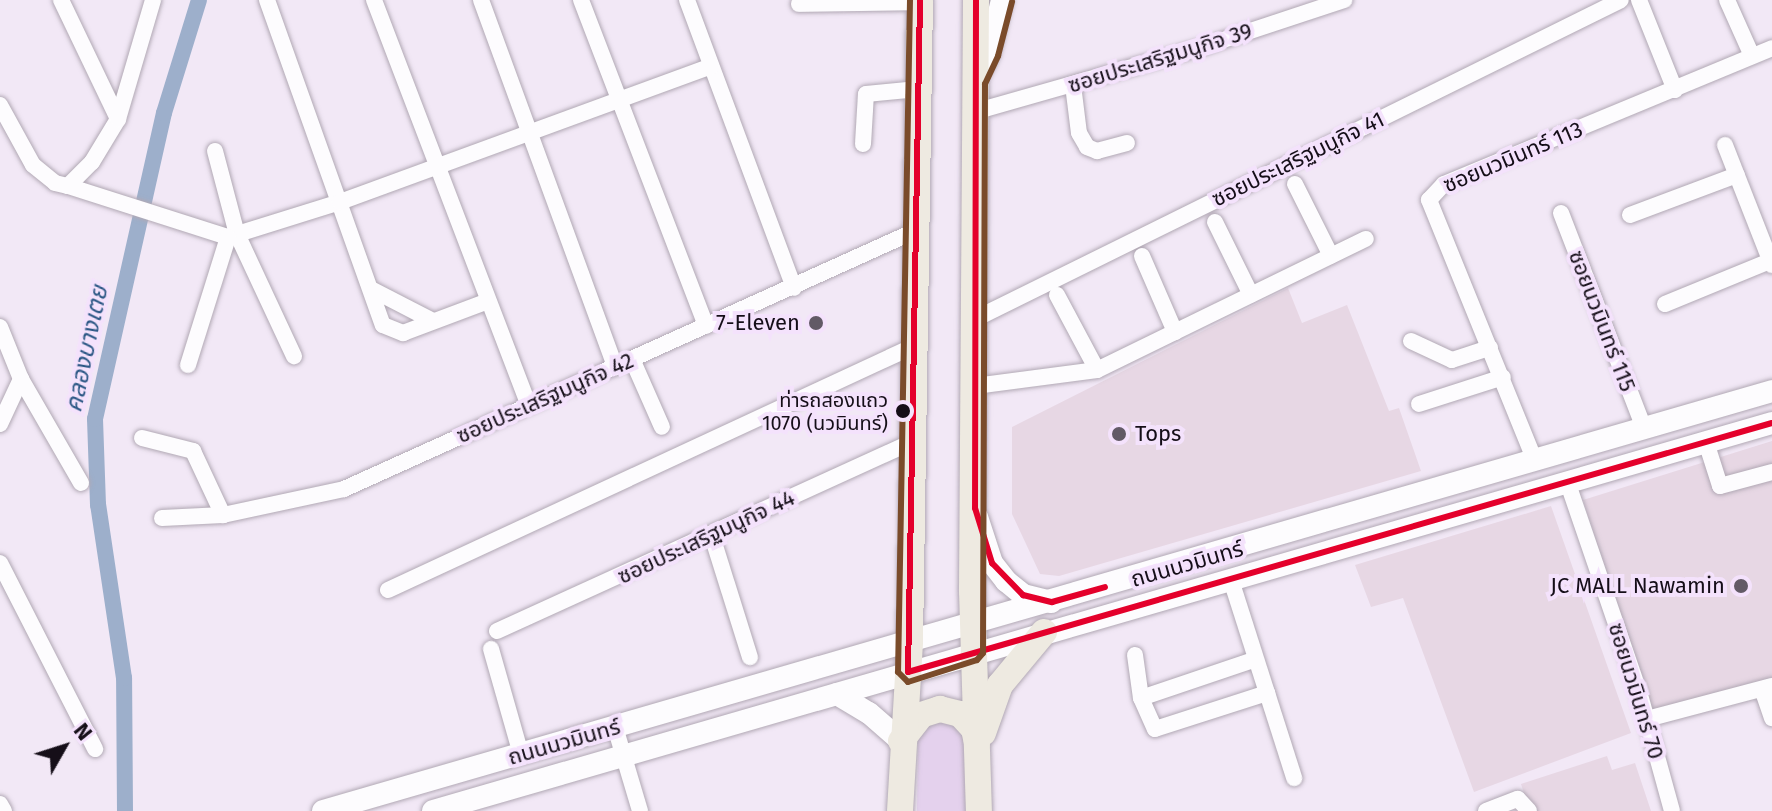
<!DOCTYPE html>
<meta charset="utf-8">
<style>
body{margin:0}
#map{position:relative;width:1772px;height:811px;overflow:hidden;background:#f2e8f6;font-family:"Fira Sans","Noto Sans Thai",sans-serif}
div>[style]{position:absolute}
.commercial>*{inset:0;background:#e7d7e4}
.green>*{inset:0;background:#e4d1ed}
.canal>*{height:16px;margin:-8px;padding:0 8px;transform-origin:8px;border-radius:8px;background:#9dafcb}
.roads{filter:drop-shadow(0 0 2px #b1a8b4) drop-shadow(0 0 2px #b1a8b4)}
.street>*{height:16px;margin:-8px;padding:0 8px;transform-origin:8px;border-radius:8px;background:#fdfcfe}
.secondary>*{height:22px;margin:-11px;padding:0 11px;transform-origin:11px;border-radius:11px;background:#fdfcfe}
.primary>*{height:26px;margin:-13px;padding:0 13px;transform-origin:13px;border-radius:13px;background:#eeeae1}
.bus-1>*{height:6px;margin:-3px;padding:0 3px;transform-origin:3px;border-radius:3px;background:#e4002b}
.bus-2>*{height:6px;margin:-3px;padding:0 3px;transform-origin:3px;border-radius:3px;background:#7a4b2a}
.dots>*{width:22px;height:22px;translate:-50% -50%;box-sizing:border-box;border:4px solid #f4e2fc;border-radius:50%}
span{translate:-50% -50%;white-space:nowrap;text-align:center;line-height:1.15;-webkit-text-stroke:8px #f4e2fc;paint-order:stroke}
.bus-label{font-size:20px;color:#150e18}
.right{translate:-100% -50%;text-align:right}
.street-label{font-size:22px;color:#150e18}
.poi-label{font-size:22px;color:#150e18}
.left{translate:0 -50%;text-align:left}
.water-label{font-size:24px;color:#2b5785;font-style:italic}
.north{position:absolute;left:24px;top:707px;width:80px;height:80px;-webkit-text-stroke:6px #f4e2fc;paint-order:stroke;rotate:51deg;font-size:22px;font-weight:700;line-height:32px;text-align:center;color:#150e18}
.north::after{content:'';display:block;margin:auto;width:28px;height:36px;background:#150e18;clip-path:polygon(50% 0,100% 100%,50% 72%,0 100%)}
</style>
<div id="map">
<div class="commercial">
<div style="clip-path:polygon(1288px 288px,1302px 323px,1347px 305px,1389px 411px,1399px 408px,1421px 471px,1059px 576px,1040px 574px,1012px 514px,1012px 427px)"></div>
<div style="clip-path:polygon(1772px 441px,1772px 682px,1651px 712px,1583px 500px)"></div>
<div style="clip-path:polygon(1551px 506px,1631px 733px,1474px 792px,1403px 598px,1371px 607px,1355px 565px)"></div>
<div style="clip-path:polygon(1607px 756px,1612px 770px,1635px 763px,1651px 811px,1530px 811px,1521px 784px)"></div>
</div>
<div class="green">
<div style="clip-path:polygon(942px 718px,969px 733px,970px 811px,917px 811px,918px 733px,928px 721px)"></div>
</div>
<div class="canal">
<div style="left:125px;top:811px;width:133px;rotate:-90.4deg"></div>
<div style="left:124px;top:678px;width:175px;rotate:-98.5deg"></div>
<div style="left:98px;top:505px;width:86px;rotate:-92deg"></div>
<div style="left:95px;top:419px;width:314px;rotate:-77.3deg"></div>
<div style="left:164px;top:113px;width:118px;rotate:-72.8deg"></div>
</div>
<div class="roads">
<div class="street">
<div style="left:61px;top:0;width:132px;rotate:64.4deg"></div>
<div style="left:267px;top:0;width:345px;rotate:70.4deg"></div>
<div style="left:383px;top:325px;width:22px;rotate:22deg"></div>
<div style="left:403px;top:333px;width:91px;rotate:-20.6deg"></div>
<div style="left:374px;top:0;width:432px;rotate:69.1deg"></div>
<div style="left:481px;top:0;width:391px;rotate:69.9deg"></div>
<div style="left:581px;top:0;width:349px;rotate:69deg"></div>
<div style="left:687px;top:0;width:307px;rotate:69.6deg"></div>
<div style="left:1639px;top:0;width:97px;rotate:68.2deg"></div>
<div style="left:1727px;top:0;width:61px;rotate:65.9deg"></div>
<div style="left:799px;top:4px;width:121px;rotate:-0.9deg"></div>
<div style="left:1073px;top:85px;width:48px;rotate:82.9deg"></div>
<div style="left:1079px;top:133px;width:16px;rotate:60deg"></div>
<div style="left:1087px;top:147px;width:11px;rotate:22deg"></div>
<div style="left:1097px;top:151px;width:31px;rotate:-15deg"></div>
<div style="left:0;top:105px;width:68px;rotate:61.2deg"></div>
<div style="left:33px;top:165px;width:28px;rotate:39deg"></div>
<div style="left:55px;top:183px;width:13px;rotate:13deg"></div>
<div style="left:68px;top:186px;width:34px;rotate:-45deg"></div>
<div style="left:92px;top:162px;width:50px;rotate:-58.8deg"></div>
<div style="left:118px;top:119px;width:124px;rotate:-73.6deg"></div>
<div style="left:974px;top:112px;width:237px;rotate:-15.9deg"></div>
<div style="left:1202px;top:47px;width:150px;rotate:-18.3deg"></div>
<div style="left:863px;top:144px;width:50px;rotate:-86.6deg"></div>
<div style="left:866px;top:94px;width:52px;rotate:-5.5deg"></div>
<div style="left:1725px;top:145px;width:129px;rotate:68.6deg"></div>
<div style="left:215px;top:151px;width:86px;rotate:75.2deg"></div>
<div style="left:237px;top:234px;width:135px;rotate:65deg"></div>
<div style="left:1295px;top:184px;width:80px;rotate:63.4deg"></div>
<div style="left:68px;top:186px;width:168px;rotate:17.7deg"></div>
<div style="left:228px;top:237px;width:117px;rotate:-17.4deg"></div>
<div style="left:340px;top:202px;width:395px;rotate:-20.1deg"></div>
<div style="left:1561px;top:213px;width:230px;rotate:68.9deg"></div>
<div style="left:1630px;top:215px;width:114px;rotate:-20.5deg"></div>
<div style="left:1215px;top:222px;width:81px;rotate:63.7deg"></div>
<div style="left:1142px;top:256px;width:83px;rotate:66.5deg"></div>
<div style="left:371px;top:289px;width:70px;rotate:27.3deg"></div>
<div style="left:1057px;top:295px;width:85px;rotate:61.9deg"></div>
<div style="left:1665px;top:304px;width:113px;rotate:-22.3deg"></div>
<div style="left:975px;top:319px;width:720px;rotate:-26.28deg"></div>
<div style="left:0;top:327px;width:56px;rotate:68deg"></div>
<div style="left:21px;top:379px;width:120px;rotate:60deg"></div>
<div style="left:1411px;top:341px;width:45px;rotate:24.9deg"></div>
<div style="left:1452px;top:360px;width:40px;rotate:-18deg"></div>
<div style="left:632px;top:359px;width:74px;rotate:66.2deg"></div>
<div style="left:188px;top:365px;width:134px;rotate:-72.6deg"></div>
<div style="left:975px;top:386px;width:123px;rotate:-7.5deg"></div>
<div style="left:1097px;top:370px;width:299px;rotate:-26deg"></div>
<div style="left:1419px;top:404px;width:88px;rotate:-17.8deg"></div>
<div style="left:0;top:424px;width:50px;rotate:-65deg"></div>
<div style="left:142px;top:438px;width:53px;rotate:14.3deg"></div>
<div style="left:193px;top:451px;width:71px;rotate:64.9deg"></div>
<div style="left:1706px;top:442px;width:46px;rotate:72.3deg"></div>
<div style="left:1720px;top:486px;width:54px;rotate:-15.1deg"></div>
<div style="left:1535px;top:461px;width:282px;rotate:-112.1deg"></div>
<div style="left:1429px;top:200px;width:22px;rotate:-47deg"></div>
<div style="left:1444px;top:184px;width:355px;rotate:-22.5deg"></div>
<div style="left:1567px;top:481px;width:222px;rotate:71.1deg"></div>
<div style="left:1639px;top:691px;width:124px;rotate:74.6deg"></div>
<div style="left:162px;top:518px;width:61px;rotate:-2.8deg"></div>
<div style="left:223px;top:515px;width:124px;rotate:-12.1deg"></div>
<div style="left:344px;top:489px;width:627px;rotate:-24.32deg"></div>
<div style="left:712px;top:536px;width:127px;rotate:72.6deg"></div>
<div style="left:0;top:563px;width:209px;rotate:62.9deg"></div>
<div style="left:1231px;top:580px;width:208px;rotate:72.3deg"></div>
<div style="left:388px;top:590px;width:580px;rotate:-24.89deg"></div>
<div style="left:497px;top:631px;width:457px;rotate:-24.5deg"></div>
<div style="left:491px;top:649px;width:109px;rotate:74.1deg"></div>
<div style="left:1135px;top:655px;width:43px;rotate:82.1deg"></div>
<div style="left:1141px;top:698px;width:34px;rotate:66deg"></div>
<div style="left:1155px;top:729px;width:118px;rotate:-17.8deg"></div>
<div style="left:1762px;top:689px;width:31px;rotate:71deg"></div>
<div style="left:1141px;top:698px;width:121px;rotate:-18.7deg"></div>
<div style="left:1647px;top:719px;width:129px;rotate:-14.8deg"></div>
<div style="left:615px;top:727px;width:88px;rotate:73.4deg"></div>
<div style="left:0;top:804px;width:8px;rotate:60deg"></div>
<div style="left:1486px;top:811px;width:34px;rotate:-21deg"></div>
<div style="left:1518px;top:799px;width:16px;rotate:47deg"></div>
</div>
<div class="secondary">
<div style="left:975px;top:82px;width:32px;rotate:-64deg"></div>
<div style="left:989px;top:53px;width:55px;rotate:-76.2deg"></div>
<div style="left:977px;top:517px;width:48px;rotate:71.9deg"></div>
<div style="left:992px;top:563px;width:23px;rotate:52deg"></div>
<div style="left:1006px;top:581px;width:22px;rotate:39deg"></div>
<div style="left:1023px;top:595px;width:29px;rotate:14deg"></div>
<div style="left:837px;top:694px;width:37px;rotate:31deg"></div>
<div style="left:869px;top:713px;width:43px;rotate:41.2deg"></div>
<div style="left:323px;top:811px;width:1509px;rotate:-16.16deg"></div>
<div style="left:433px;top:811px;width:1394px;rotate:-16.16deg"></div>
</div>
<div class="primary">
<div style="left:976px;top:0;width:591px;rotate:90.39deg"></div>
<div style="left:972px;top:591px;width:220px;rotate:88.2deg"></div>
<div style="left:983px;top:733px;width:51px;rotate:-70.5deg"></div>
<div style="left:1000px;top:685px;width:69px;rotate:-50.3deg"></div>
<div style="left:901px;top:741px;width:33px;rotate:-52deg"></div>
<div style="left:921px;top:715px;width:20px;rotate:-18deg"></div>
<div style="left:940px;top:709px;width:21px;rotate:14deg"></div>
<div style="left:960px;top:714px;width:21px;rotate:47deg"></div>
<div style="left:974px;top:729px;width:14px;rotate:78deg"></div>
<div style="left:900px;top:811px;width:169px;rotate:-86.6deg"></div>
<div style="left:910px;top:642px;width:642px;rotate:-89.11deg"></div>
</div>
</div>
<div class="bus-1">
<div style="left:920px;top:0;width:672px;rotate:91.02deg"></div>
<div style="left:908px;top:672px;width:899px;rotate:-16.08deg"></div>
<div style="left:976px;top:0;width:508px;rotate:90.11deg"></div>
<div style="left:975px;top:508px;width:58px;rotate:72.8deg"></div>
<div style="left:992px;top:563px;width:45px;rotate:45.9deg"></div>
<div style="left:1023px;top:595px;width:30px;rotate:14deg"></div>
<div style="left:1052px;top:602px;width:55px;rotate:-15.8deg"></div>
</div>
<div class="bus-2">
<div style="left:910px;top:0;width:672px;rotate:91.02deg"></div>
<div style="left:898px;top:672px;width:14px;rotate:45deg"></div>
<div style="left:908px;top:682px;width:72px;rotate:-17.7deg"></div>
<div style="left:977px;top:660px;width:9px;rotate:-49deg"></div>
<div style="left:983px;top:653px;width:569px;rotate:-89.8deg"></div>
<div style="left:985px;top:84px;width:31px;rotate:-65deg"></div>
<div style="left:998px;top:56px;width:56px;rotate:-75.5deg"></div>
</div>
<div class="dots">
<div style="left:816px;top:323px;background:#625a66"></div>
<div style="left:903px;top:411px;background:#150e18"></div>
<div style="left:1119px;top:434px;background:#625a66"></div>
<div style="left:1741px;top:586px;background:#625a66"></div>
</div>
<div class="bus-label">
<span class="right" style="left:888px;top:412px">ท่ารถสองแถว<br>1070 (นวมินทร์)</span>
</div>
<div class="street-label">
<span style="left:1160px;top:58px;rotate:-17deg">ซอยประเสริฐมนูกิจ 39</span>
<span style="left:1513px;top:157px;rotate:-23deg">ซอยนวมินทร์ 113</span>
<span style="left:1298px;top:159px;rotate:-26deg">ซอยประเสริฐมนูกิจ 41</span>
<span style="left:1602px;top:321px;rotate:69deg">ซอยนวมินทร์ 115</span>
<span style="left:545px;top:398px;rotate:-24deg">ซอยประเสริฐมนูกิจ 42</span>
<span style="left:706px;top:537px;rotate:-25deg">ซอยประเสริฐมนูกิจ 44</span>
<span style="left:1187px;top:564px;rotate:-16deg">ถนนนวมินทร์</span>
<span style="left:1636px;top:691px;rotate:73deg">ซอยนวมินทร์ 70</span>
<span style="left:564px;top:742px;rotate:-16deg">ถนนนวมินทร์</span>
</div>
<div class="poi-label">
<span class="right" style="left:800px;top:323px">7-Eleven</span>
<span class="left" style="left:1135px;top:434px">Tops</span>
<span class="right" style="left:1725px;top:586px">JC MALL Nawamin</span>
</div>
<div class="water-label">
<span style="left:87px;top:349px;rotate:-78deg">คลองบางเตย</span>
</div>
<div class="north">N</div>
</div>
